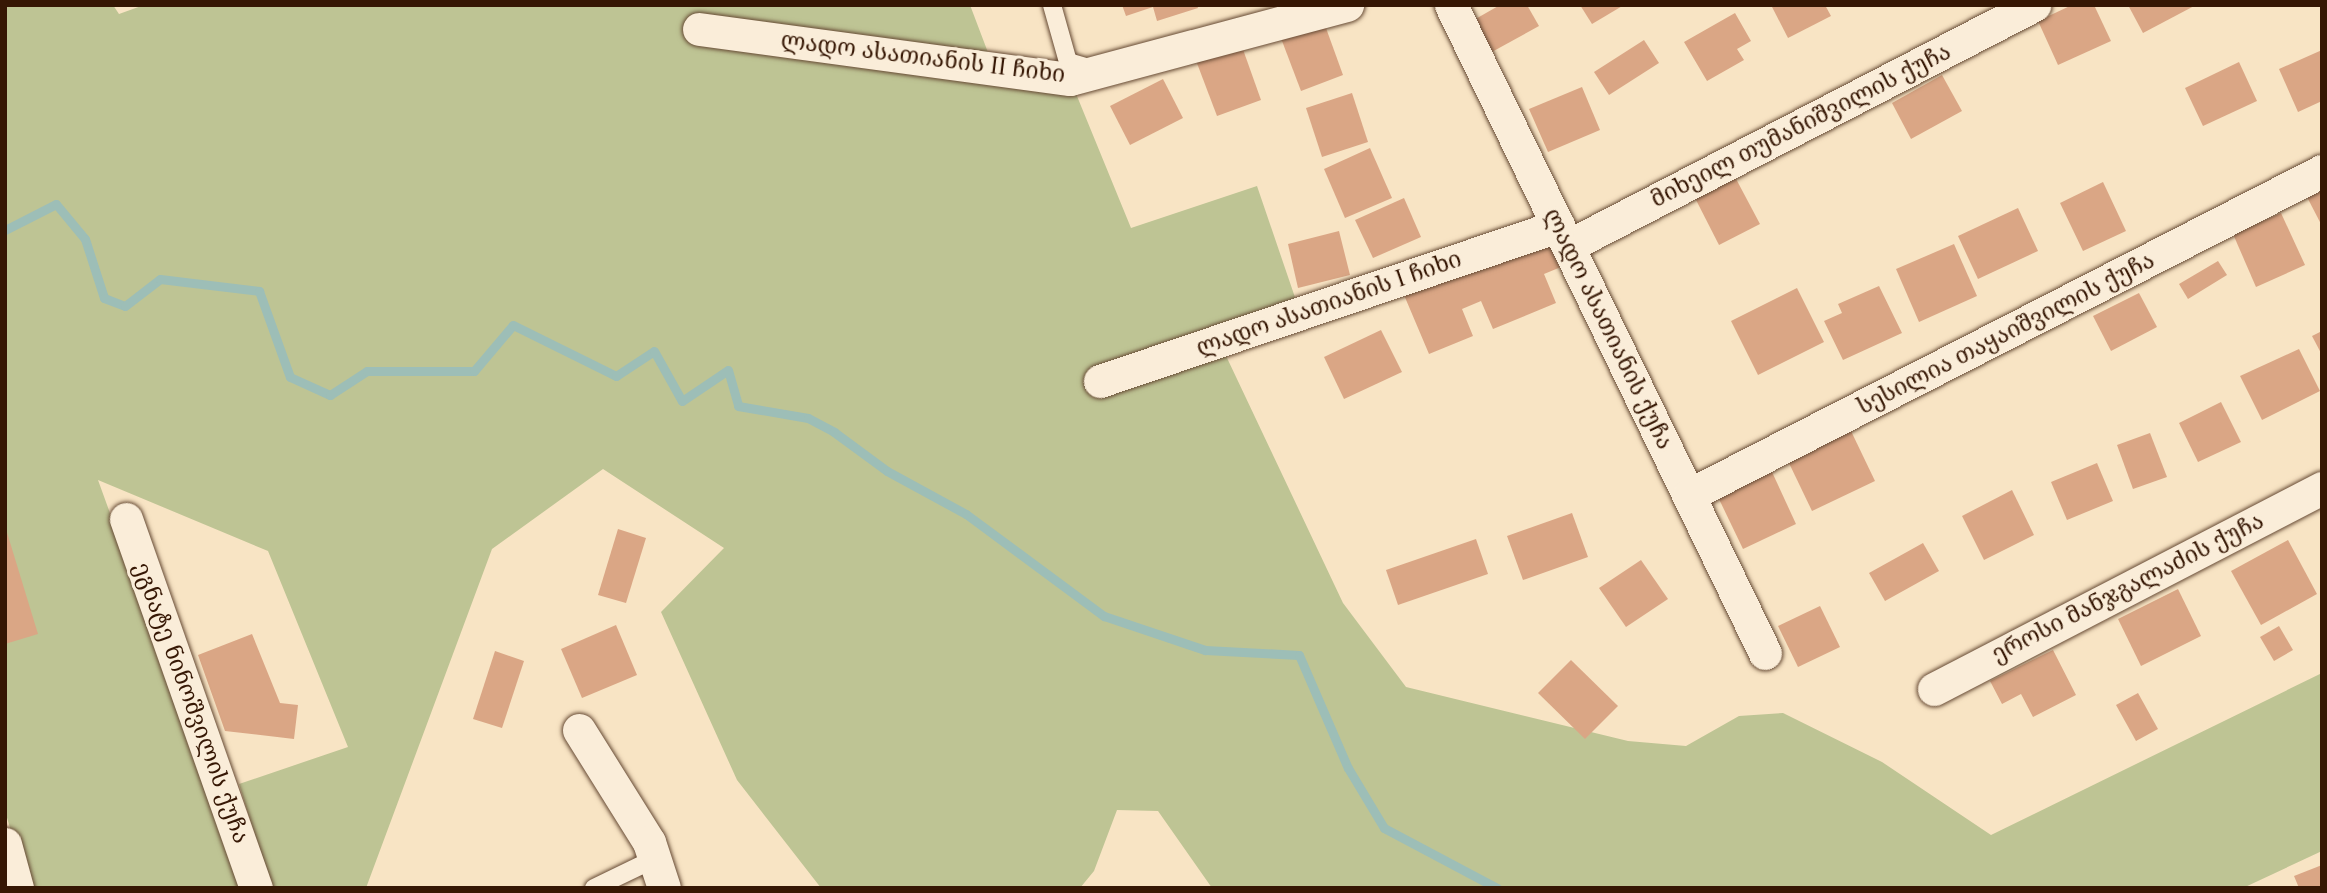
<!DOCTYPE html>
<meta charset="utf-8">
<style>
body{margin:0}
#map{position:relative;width:2327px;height:893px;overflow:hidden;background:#f8e4c4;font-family:Cardo,"Noto Serif Georgian",serif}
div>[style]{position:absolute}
.green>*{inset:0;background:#bec494}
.stream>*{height:9px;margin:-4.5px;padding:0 4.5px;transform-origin:4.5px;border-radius:4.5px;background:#9dbeb7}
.building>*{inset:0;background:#daa685}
.roads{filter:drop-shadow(0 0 2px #664a34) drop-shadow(0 0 2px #664a34)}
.service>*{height:18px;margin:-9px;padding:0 9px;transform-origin:9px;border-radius:9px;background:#faedd9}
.minor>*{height:33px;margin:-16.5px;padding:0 16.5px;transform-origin:16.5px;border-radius:16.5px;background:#faedd9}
span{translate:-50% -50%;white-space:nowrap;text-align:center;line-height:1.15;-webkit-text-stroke:6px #faedd9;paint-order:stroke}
.street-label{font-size:23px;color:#361704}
.frame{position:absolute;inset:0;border:7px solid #361704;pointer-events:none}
</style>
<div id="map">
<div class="green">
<div style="clip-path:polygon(5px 5px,113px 5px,119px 14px,144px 5px,970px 5px,995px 71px,1070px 79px,1131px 228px,1257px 186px,1300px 312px,1219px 341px,1343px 603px,1406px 687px,1628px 741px,1686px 746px,1739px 716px,1783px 713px,1882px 762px,1991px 835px,2322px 673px,2322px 851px,2243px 888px,1212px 888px,1158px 811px,1117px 810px,1094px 871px,1080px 888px,821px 888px,737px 780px,661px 612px,724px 548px,603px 469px,492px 549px,366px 888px,271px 888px,239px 784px,348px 747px,268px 551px,98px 480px,246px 888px,28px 888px,5px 811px)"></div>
</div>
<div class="stream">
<div style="left:5px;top:230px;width:57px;rotate:-27deg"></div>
<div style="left:56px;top:204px;width:45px;rotate:50.4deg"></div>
<div style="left:85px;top:239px;width:62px;rotate:72.1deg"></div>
<div style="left:104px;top:298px;width:22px;rotate:21deg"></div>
<div style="left:125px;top:306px;width:44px;rotate:-37.6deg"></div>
<div style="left:160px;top:279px;width:100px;rotate:6.9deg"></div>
<div style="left:259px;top:291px;width:91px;rotate:70.2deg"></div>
<div style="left:290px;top:377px;width:44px;rotate:24.2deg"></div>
<div style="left:330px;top:395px;width:44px;rotate:-33deg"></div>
<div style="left:367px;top:371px;width:107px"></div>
<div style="left:474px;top:371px;width:60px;rotate:-49.7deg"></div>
<div style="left:513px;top:325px;width:115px;rotate:26.3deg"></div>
<div style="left:616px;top:376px;width:45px;rotate:-33.3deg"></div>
<div style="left:654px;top:351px;width:57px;rotate:60.8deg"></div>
<div style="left:682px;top:401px;width:55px;rotate:-34deg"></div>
<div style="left:728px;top:370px;width:37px;rotate:74deg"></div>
<div style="left:738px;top:406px;width:71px;rotate:9.7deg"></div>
<div style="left:808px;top:418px;width:30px;rotate:28deg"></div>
<div style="left:834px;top:432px;width:66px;rotate:36.3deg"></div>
<div style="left:887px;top:471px;width:90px;rotate:28.6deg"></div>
<div style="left:966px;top:514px;width:172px;rotate:36.5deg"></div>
<div style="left:1104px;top:616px;width:107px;rotate:18.6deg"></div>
<div style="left:1205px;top:650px;width:94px;rotate:3deg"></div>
<div style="left:1299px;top:655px;width:123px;rotate:66.6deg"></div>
<div style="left:1348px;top:768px;width:70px;rotate:59deg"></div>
<div style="left:1384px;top:828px;width:128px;rotate:28deg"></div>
</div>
<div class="building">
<div style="clip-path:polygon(1122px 5px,1197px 5px,1198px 8px,1157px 21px,1153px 7px,1126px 16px)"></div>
<div style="clip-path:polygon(1500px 5px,1527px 5px,1539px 26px,1490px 53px,1472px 21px)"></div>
<div style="clip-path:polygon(1580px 5px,1624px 5px,1592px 24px)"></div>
<div style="clip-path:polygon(1771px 5px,1825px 5px,1831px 16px,1788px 38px)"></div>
<div style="clip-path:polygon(2072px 5px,2094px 5px,2111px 41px,2058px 65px,2038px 21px)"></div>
<div style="clip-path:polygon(2128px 5px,2196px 5px,2143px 33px)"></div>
<div style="clip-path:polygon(1735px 13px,1751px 41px,1737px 49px,1744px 60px,1707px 81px,1684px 42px)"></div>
<div style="clip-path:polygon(1322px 17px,1343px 75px,1301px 91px,1279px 33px)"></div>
<div style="clip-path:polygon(1644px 40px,1659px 63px,1609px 95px,1594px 72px)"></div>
<div style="clip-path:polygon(1240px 41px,1261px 100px,1217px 116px,1195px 58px)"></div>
<div style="clip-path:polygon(2322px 50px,2322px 101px,2298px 112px,2279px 69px)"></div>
<div style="clip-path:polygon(2239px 62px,2257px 101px,2203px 126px,2185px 88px)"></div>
<div style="clip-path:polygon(1942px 75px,1962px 111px,1911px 139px,1892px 103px)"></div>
<div style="clip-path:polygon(1163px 79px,1183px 118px,1130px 145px,1110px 106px)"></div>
<div style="clip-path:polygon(1582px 87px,1600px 130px,1548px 152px,1529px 109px)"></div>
<div style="clip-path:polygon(1352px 93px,1368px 142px,1322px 157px,1306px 108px)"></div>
<div style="clip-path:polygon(1370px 148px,1392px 198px,1345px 218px,1324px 169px)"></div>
<div style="clip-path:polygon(1735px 177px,1760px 224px,1719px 245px,1695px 198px)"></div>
<div style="clip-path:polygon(2103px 182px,2126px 231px,2083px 251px,2060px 203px)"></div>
<div style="clip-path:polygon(2322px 190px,2322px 226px,2307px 197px)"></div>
<div style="clip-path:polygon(1404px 198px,1421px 237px,1373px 258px,1355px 220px)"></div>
<div style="clip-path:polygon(2018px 208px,2038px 251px,1978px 279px,1958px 236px)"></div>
<div style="clip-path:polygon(2281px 213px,2305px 265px,2256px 287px,2233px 234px)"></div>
<div style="clip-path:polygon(1339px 231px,1350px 275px,1298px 288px,1288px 244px)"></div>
<div style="clip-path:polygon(1547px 236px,1561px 267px,1544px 274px,1556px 303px,1493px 329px,1481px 301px,1462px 309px,1473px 336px,1429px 354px,1404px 295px)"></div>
<div style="clip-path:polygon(1954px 244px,1977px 296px,1919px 322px,1896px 269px)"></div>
<div style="clip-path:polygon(2218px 261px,2227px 275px,2188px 299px,2179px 284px)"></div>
<div style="clip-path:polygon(1879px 286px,1902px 333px,1843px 360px,1824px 321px,1842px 313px,1838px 304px)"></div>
<div style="clip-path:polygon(1797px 288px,1824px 342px,1758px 375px,1731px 321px)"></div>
<div style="clip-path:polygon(2139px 293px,2157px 327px,2111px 351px,2093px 316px)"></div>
<div style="clip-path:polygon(1381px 330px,1402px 372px,1344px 399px,1324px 357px)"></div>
<div style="clip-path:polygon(2322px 331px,2322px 355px,2312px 336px)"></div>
<div style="clip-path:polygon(2299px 349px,2320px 391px,2262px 420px,2240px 376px)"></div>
<div style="clip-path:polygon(2221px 402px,2241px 442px,2198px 462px,2179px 423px)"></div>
<div style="clip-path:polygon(1851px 431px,1875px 481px,1812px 511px,1788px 461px)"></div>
<div style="clip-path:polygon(2150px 433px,2167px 477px,2133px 489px,2117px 445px)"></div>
<div style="clip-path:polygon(2097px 463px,2113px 501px,2067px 520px,2051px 482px)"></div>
<div style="clip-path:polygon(1772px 472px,1796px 524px,1743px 549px,1718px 497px)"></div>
<div style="clip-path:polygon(2012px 490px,2034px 535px,1984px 560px,1962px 516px)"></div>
<div style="clip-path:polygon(1572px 513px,1588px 557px,1523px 580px,1507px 536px)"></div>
<div style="clip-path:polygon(5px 526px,38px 634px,5px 644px)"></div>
<div style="clip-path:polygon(618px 529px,646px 538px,626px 603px,598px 595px)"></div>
<div style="clip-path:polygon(1476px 539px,1488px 574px,1398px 605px,1386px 570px)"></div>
<div style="clip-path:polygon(2288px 540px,2317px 594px,2261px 625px,2231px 571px)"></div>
<div style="clip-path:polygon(1923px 543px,1939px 571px,1885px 601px,1869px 573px)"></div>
<div style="clip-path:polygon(1641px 560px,1668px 599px,1626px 627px,1599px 588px)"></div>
<div style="clip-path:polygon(2178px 589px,2201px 636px,2141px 666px,2118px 619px)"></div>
<div style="clip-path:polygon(1820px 606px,1840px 647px,1798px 667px,1778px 626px)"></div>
<div style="clip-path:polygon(616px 625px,637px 675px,582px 698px,561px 649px)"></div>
<div style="clip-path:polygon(2279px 626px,2293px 650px,2274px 661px,2260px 637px)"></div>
<div style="clip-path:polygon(252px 634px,280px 703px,298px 705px,294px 739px,225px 731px,198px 655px)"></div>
<div style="clip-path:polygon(2053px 650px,2076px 695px,2033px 717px,2021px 694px,2002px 704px,1990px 681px)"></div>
<div style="clip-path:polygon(495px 651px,524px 661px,502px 728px,473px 719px)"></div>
<div style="clip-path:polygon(1571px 660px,1618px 706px,1585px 739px,1538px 693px)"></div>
<div style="clip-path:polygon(2138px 693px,2158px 729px,2136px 741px,2116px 705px)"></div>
<div style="clip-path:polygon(2322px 865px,2322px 888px,2299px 888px,2294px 876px)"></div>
</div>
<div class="roads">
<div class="service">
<div style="left:1052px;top:5px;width:59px;rotate:74.3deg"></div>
<div style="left:1068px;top:62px;width:25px;rotate:16deg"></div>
<div style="left:594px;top:888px;width:67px;rotate:-25.8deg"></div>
</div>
<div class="minor">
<div style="left:1451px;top:5px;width:720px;rotate:64.15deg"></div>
<div style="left:699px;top:29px;width:374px;rotate:7.7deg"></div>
<div style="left:1070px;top:79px;width:287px;rotate:-15deg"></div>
<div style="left:1568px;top:246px;width:525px;rotate:-27.35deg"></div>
<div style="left:1100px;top:381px;width:484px;rotate:-18.7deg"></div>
<div style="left:1689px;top:495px;width:711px;rotate:-27.11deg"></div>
<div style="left:126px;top:519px;width:391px;rotate:70.6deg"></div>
<div style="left:1934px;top:689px;width:437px;rotate:-27.4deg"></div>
<div style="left:579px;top:730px;width:132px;rotate:58deg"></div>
<div style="left:649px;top:842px;width:48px;rotate:71.9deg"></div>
<div style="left:5px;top:844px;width:46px;rotate:74.7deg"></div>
</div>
</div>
<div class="street-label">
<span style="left:923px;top:58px;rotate:7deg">ლადო ასათიანის II ჩიხი</span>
<span style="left:1801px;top:126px;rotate:-27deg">მიხეილ თუმანიშვილის ქუჩა</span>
<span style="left:1329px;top:304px;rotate:-19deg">ლადო ასათიანის I ჩიხი</span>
<span style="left:1608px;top:329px;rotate:64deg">ლადო ასათიანის ქუჩა</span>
<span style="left:2006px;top:334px;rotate:-27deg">სესილია თაყაიშვილის ქუჩა</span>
<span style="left:2128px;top:588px;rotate:-27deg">ეროსი მანჯგალაძის ქუჩა</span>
<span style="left:191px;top:703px;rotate:70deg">ეგნატე ნინოშვილის ქუჩა</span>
</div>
<div class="frame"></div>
</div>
